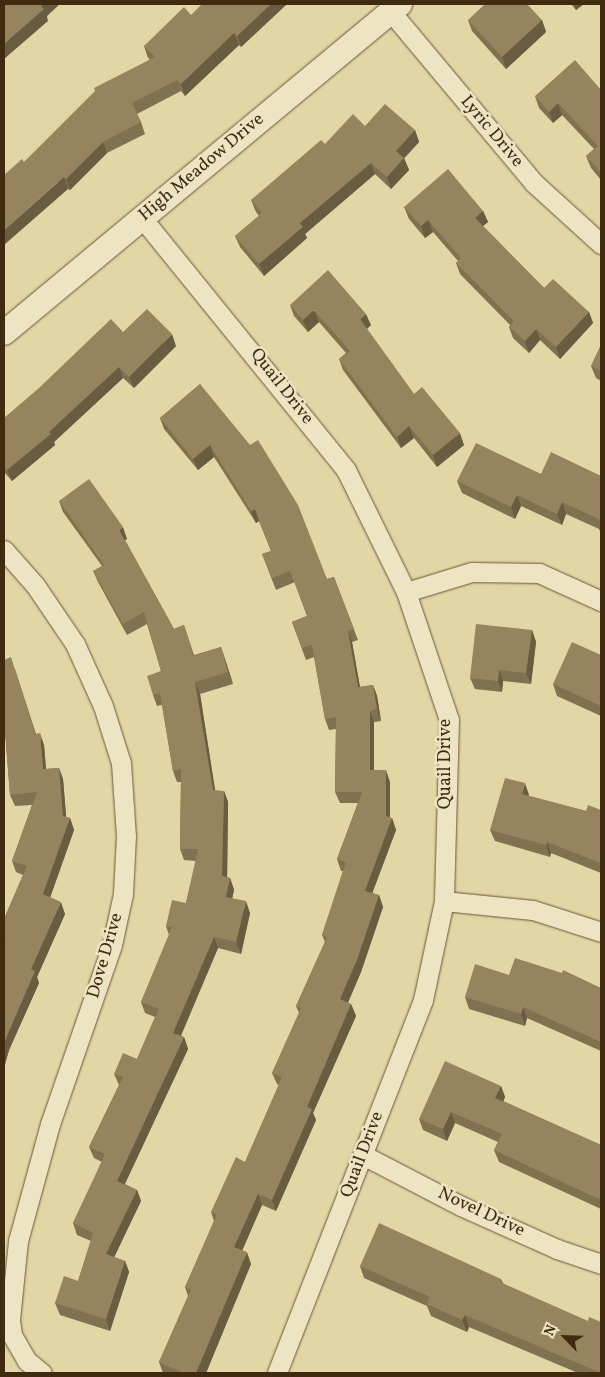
<!DOCTYPE html>
<style>
body{margin:0}
#map{position:relative;width:605px;height:1377px;overflow:hidden;background:#e3d6a5;font-family:Vollkorn,serif}
div>[style]{position:absolute}
.roads{filter:drop-shadow(0 0 1px #695635) drop-shadow(0 0 1px #695635)}
.minor>*{height:19px;margin:-9.5px;padding:0 9.5px;transform-origin:9.5px;border-radius:9.5px;background:#ede4c4}
.tertiary>*{height:24px;margin:-12px;padding:0 12px;transform-origin:12px;border-radius:12px;background:#ede4c4}
.wall>*{inset:0;background:#807250}
.shaded-wall>*{inset:0;background:#685c41}
.building>*{inset:0;background:#95845d}
span{translate:-50% -50%;white-space:nowrap;text-align:center;line-height:1.15;-webkit-text-stroke:5px #ede4c4;paint-order:stroke}
.street-label{font-size:18px;color:#402b10}
.frame{position:absolute;inset:0;border:5px solid #402b10;pointer-events:none}
.north{position:absolute;left:540px;top:1312px;width:50px;height:50px;-webkit-text-stroke:4px #ede4c4;paint-order:stroke;rotate:294deg;font-size:14px;font-weight:700;line-height:20px;text-align:center;color:#402b10}
.north::after{content:'';display:block;margin:auto;width:18px;height:22px;background:#402b10;clip-path:polygon(50% 0,100% 100%,50% 72%,0 100%)}
</style>
<div id="map">
<div class="roads">
<div class="minor">
<div style="left:391px;top:12px;width:223px;rotate:50.1deg"></div>
<div style="left:534px;top:183px;width:91px;rotate:42.3deg"></div>
<div style="left:142px;top:218px;width:324px;rotate:51deg"></div>
<div style="left:346px;top:470px;width:136px;rotate:63.8deg"></div>
<div style="left:406px;top:592px;width:135px;rotate:71.4deg"></div>
<div style="left:449px;top:720px;width:181px;rotate:91.6deg"></div>
<div style="left:444px;top:901px;width:101px;rotate:102deg"></div>
<div style="left:423px;top:1000px;width:401px;rotate:111.4deg"></div>
<div style="left:4px;top:550px;width:47px;rotate:48.5deg"></div>
<div style="left:35px;top:585px;width:71px;rotate:55.9deg"></div>
<div style="left:75px;top:644px;width:68px;rotate:65.7deg"></div>
<div style="left:103px;top:706px;width:60px;rotate:72.5deg"></div>
<div style="left:121px;top:763px;width:73px;rotate:86.1deg"></div>
<div style="left:126px;top:836px;width:58px;rotate:93deg"></div>
<div style="left:123px;top:894px;width:52px;rotate:102.2deg"></div>
<div style="left:112px;top:945px;width:189px;rotate:109.1deg"></div>
<div style="left:50px;top:1124px;width:121px;rotate:105.3deg"></div>
<div style="left:18px;top:1241px;width:79px;rotate:95.8deg"></div>
<div style="left:10px;top:1320px;width:15px;rotate:82deg"></div>
<div style="left:12px;top:1335px;width:30px;rotate:60deg"></div>
<div style="left:27px;top:1361px;width:19px;rotate:39deg"></div>
<div style="left:406px;top:592px;width:69px;rotate:-16.9deg"></div>
<div style="left:472px;top:572px;width:67px;rotate:0.9deg"></div>
<div style="left:539px;top:573px;width:68px;rotate:24.3deg"></div>
<div style="left:444px;top:901px;width:89px;rotate:5.8deg"></div>
<div style="left:533px;top:910px;width:71px;rotate:17.9deg"></div>
<div style="left:363px;top:1155px;width:110px;rotate:27.5deg"></div>
<div style="left:461px;top:1206px;width:105px;rotate:24.1deg"></div>
<div style="left:557px;top:1249px;width:46px;rotate:18.8deg"></div>
</div>
<div class="tertiary">
<div style="left:4px;top:333px;width:515px;rotate:-39.72deg"></div>
</div>
</div>
<div class="wall">
<div style="clip-path:polygon(287px 4px,241px 47px,239px 45px,185px 96px,181px 91px,137px 114px,141px 122px,145px 134px,107px 153px,70px 190px,24px 162px,150px 59px,148px 58px,144px 46px,191px 15px)"></div>
<div style="clip-path:polygon(571px 4px,584px 4px,576px 10px)"></div>
<div style="clip-path:polygon(468px 20px,542px 20px,546px 32px,506px 69px,472px 31px)"></div>
<div style="clip-path:polygon(601px 90px,601px 180px,591px 168px,586px 156px,594px 149px,562px 115px,553px 123px,539px 108px,535px 96px)"></div>
<div style="clip-path:polygon(365px 126px,415px 130px,419px 142px,404px 158px,409px 170px,391px 189px,375px 174px,305px 234px,307px 238px,264px 276px,240px 247px,235px 236px,259px 216px,256px 212px,251px 200px)"></div>
<div style="clip-path:polygon(404px 207px,483px 211px,488px 222px,483px 226px,544px 288px,589px 312px,593px 323px,560px 359px,540px 340px,529px 353px,513px 338px,509px 327px,510px 325px,460px 274px,456px 263px,458px 261px,433px 232px,425px 238px,409px 219px)"></div>
<div style="clip-path:polygon(290px 305px,371px 325px,367px 329px,414px 394px,464px 445px,437px 467px,414px 438px,401px 448px,343px 370px,339px 359px,346px 353px,319px 322px,308px 332px,294px 316px)"></div>
<div style="clip-path:polygon(123px 332px,176px 346px,134px 388px,123px 378px,54px 442px,55px 445px,12px 481px,4px 472px,4px 418px)"></div>
<div style="clip-path:polygon(601px 345px,601px 381px,596px 378px,591px 366px)"></div>
<div style="clip-path:polygon(200px 384px,327px 579px,334px 577px,358px 640px,352px 642px,360px 687px,373px 685px,377px 696px,381px 721px,374px 722px,374px 770px,390px 782px,390px 818px,392px 818px,396px 830px,372px 893px,379px 895px,383px 907px,361px 972px,348px 1003px,351px 1004px,356px 1016px,313px 1113px,316px 1120px,276px 1211px,262px 1205px,242px 1250px,251px 1264px,206px 1373px,163px 1373px,159px 1362px,188px 1296px,185px 1287px,214px 1221px,211px 1212px,245px 1162px,279px 1085px,277px 1084px,272px 1073px,299px 1013px,296px 1006px,325px 942px,322px 935px,343px 871px,341px 871px,337px 859px,358px 803px,340px 803px,335px 792px,336px 729px,329px 730px,325px 719px,314px 657px,306px 660px,292px 622px,307px 616px,295px 582px,276px 590px,262px 554px,271px 551px,259px 521px,256px 523px,214px 457px,198px 470px,164px 429px,160px 418px)"></div>
<div style="clip-path:polygon(541px 474px,601px 476px,601px 534px,599px 529px,566px 514px,562px 525px,521px 506px,515px 519px,462px 493px,457px 481px)"></div>
<div style="clip-path:polygon(59px 501px,127px 539px,125px 540px,174px 629px,184px 625px,194px 655px,221px 647px,233px 684px,200px 694px,215px 791px,224px 791px,228px 802px,227px 877px,230px 878px,234px 890px,232px 898px,250px 913px,241px 954px,218px 948px,181px 1036px,184px 1037px,188px 1049px,125px 1184px,137px 1190px,141px 1201px,114px 1257px,125px 1261px,129px 1272px,110px 1331px,60px 1315px,55px 1303px,78px 1281px,91px 1241px,77px 1235px,73px 1223px,102px 1162px,94px 1158px,89px 1147px,119px 1085px,114px 1074px,137px 1059px,155px 1017px,145px 1013px,141px 1002px,169px 935px,166px 926px,186px 903px,196px 861px,184px 860px,180px 849px,181px 782px,177px 782px,173px 771px,162px 705px,157px 706px,153px 695px,161px 671px,147px 624px,127px 635px,98px 582px,93px 571px,102px 566px,63px 512px)"></div>
<div style="clip-path:polygon(532px 630px,536px 642px,531px 684px,503px 681px,502px 692px,475px 689px,470px 678px)"></div>
<div style="clip-path:polygon(601px 655px,601px 716px,557px 696px,553px 684px)"></div>
<div style="clip-path:polygon(4px 660px,15px 669px,36px 734px,44px 745px,46px 769px,59px 768px,63px 779px,66px 817px,70px 818px,74px 830px,50px 898px,65px 914px,37px 977px,39px 983px,9px 1050px,4px 1068px,4px 919px,23px 875px,16px 872px,12px 861px,32px 805px,15px 806px,10px 795px,5px 731px,4px 732px)"></div>
<div style="clip-path:polygon(529px 795px,529px 796px,586px 811px,601px 810px,601px 873px,551px 853px,550px 857px,495px 841px,490px 830px)"></div>
<div style="clip-path:polygon(509px 975px,601px 988px,601px 1051px,527px 1018px,525px 1026px,469px 1009px,465px 997px)"></div>
<div style="clip-path:polygon(501px 1086px,505px 1097px,503px 1101px,601px 1145px,601px 1209px,499px 1162px,494px 1150px,498px 1142px,455px 1123px,447px 1141px,423px 1130px,419px 1119px)"></div>
<div style="clip-path:polygon(360px 1266px,501px 1279px,503px 1283px,601px 1373px,578px 1373px,469px 1327px,467px 1332px,431px 1316px,427px 1306px,364px 1278px)"></div>
</div>
<div class="shaded-wall">
<div style="clip-path:polygon(43px 4px,60px 4px,47px 16px,48px 21px,4px 59px,4px 44px)"></div>
<div style="clip-path:polygon(271px 4px,287px 4px,241px 47px,237px 36px)"></div>
<div style="clip-path:polygon(574px 4px,584px 4px,576px 10px)"></div>
<div style="clip-path:polygon(542px 20px,546px 32px,506px 69px,502px 57px)"></div>
<div style="clip-path:polygon(234px 33px,239px 45px,185px 96px,181px 84px)"></div>
<div style="clip-path:polygon(558px 103px,562px 115px,553px 123px,549px 112px)"></div>
<div style="clip-path:polygon(415px 130px,419px 142px,400px 163px,396px 151px)"></div>
<div style="clip-path:polygon(103px 142px,107px 153px,70px 190px,66px 179px)"></div>
<div style="clip-path:polygon(404px 158px,409px 170px,391px 189px,387px 177px)"></div>
<div style="clip-path:polygon(371px 163px,375px 174px,305px 234px,307px 238px,264px 276px,259px 264px,300px 223px)"></div>
<div style="clip-path:polygon(64px 177px,68px 189px,4px 245px,4px 230px)"></div>
<div style="clip-path:polygon(483px 211px,488px 222px,479px 229px,475px 218px)"></div>
<div style="clip-path:polygon(428px 220px,433px 232px,425px 238px,421px 226px)"></div>
<div style="clip-path:polygon(314px 310px,319px 322px,308px 332px,303px 320px)"></div>
<div style="clip-path:polygon(589px 312px,593px 323px,560px 359px,556px 347px)"></div>
<div style="clip-path:polygon(366px 314px,371px 325px,364px 331px,360px 319px)"></div>
<div style="clip-path:polygon(536px 329px,540px 340px,529px 353px,525px 341px)"></div>
<div style="clip-path:polygon(172px 334px,176px 346px,134px 388px,129px 377px)"></div>
<div style="clip-path:polygon(119px 367px,123px 378px,54px 442px,55px 445px,12px 481px,7px 470px)"></div>
<div style="clip-path:polygon(409px 426px,414px 438px,401px 448px,397px 437px)"></div>
<div style="clip-path:polygon(460px 433px,464px 445px,437px 467px,433px 455px)"></div>
<div style="clip-path:polygon(210px 445px,214px 457px,198px 470px,193px 459px)"></div>
<div style="clip-path:polygon(517px 495px,521px 506px,515px 519px,511px 507px)"></div>
<div style="clip-path:polygon(562px 502px,566px 514px,562px 525px,557px 514px)"></div>
<div style="clip-path:polygon(255px 509px,259px 521px,256px 523px,251px 511px)"></div>
<div style="clip-path:polygon(123px 527px,127px 539px,123px 541px,119px 530px)"></div>
<div style="clip-path:polygon(532px 630px,536px 642px,531px 684px,526px 673px)"></div>
<div style="clip-path:polygon(348px 631px,352px 642px,362px 699px,358px 687px)"></div>
<div style="clip-path:polygon(221px 647px,225px 659px,233px 684px,228px 672px)"></div>
<div style="clip-path:polygon(499px 670px,503px 681px,502px 692px,498px 681px)"></div>
<div style="clip-path:polygon(195px 682px,200px 694px,217px 802px,213px 790px)"></div>
<div style="clip-path:polygon(373px 685px,377px 696px,381px 721px,377px 709px)"></div>
<div style="clip-path:polygon(370px 711px,374px 722px,374px 782px,370px 770px)"></div>
<div style="clip-path:polygon(40px 733px,44px 745px,47px 781px,43px 769px)"></div>
<div style="clip-path:polygon(59px 768px,63px 779px,67px 826px,70px 818px,74px 830px,47px 906px,43px 894px,63px 816px)"></div>
<div style="clip-path:polygon(386px 770px,390px 782px,390px 824px,392px 818px,396px 830px,369px 902px,365px 891px,386px 816px)"></div>
<div style="clip-path:polygon(525px 783px,529px 795px,526px 805px,522px 794px)"></div>
<div style="clip-path:polygon(224px 791px,228px 802px,227px 888px,222px 876px)"></div>
<div style="clip-path:polygon(547px 842px,551px 853px,550px 857px,546px 845px)"></div>
<div style="clip-path:polygon(230px 878px,234px 890px,230px 908px,226px 897px)"></div>
<div style="clip-path:polygon(379px 895px,383px 907px,361px 972px,344px 1011px,340px 999px)"></div>
<div style="clip-path:polygon(246px 901px,250px 913px,241px 954px,236px 942px)"></div>
<div style="clip-path:polygon(61px 902px,65px 914px,37px 977px,39px 983px,9px 1050px,4px 1068px,4px 1043px,31px 969px)"></div>
<div style="clip-path:polygon(214px 937px,218px 948px,177px 1044px,173px 1033px)"></div>
<div style="clip-path:polygon(351px 1004px,356px 1016px,313px 1113px,316px 1120px,276px 1211px,272px 1200px,307px 1107px)"></div>
<div style="clip-path:polygon(523px 1007px,527px 1018px,525px 1026px,521px 1014px)"></div>
<div style="clip-path:polygon(184px 1037px,188px 1049px,121px 1192px,117px 1181px)"></div>
<div style="clip-path:polygon(501px 1086px,505px 1097px,500px 1109px,495px 1098px)"></div>
<div style="clip-path:polygon(451px 1112px,455px 1123px,447px 1141px,443px 1129px)"></div>
<div style="clip-path:polygon(137px 1190px,141px 1201px,110px 1266px,106px 1254px)"></div>
<div style="clip-path:polygon(258px 1194px,262px 1205px,239px 1258px,234px 1247px)"></div>
<div style="clip-path:polygon(247px 1252px,251px 1264px,206px 1373px,196px 1373px)"></div>
<div style="clip-path:polygon(125px 1261px,129px 1272px,110px 1331px,106px 1319px)"></div>
<div style="clip-path:polygon(465px 1315px,469px 1327px,467px 1332px,462px 1320px)"></div>
</div>
<div class="building">
<div style="clip-path:polygon(4px 4px,43px 4px,41px 6px,44px 9px,4px 44px)"></div>
<div style="clip-path:polygon(202px 4px,271px 4px,237px 36px,234px 33px,181px 84px,177px 80px,132px 103px,141px 122px,103px 142px,66px 179px,64px 177px,4px 230px,4px 175px,22px 159px,24px 162px,95px 91px,94px 88px,155px 57px,144px 46px,184px 7px,191px 15px)"></div>
<div style="clip-path:polygon(485px 4px,527px 4px,542px 20px,502px 57px,468px 20px)"></div>
<div style="clip-path:polygon(575px 60px,601px 90px,601px 173px,586px 156px,598px 146px,558px 103px,549px 112px,535px 96px)"></div>
<div style="clip-path:polygon(385px 104px,415px 130px,396px 151px,404px 158px,387px 177px,371px 163px,300px 223px,303px 227px,259px 264px,235px 236px,262px 213px,251px 200px,321px 140px,325px 144px,353px 114px,365px 126px)"></div>
<div style="clip-path:polygon(448px 169px,483px 211px,475px 218px,544px 288px,553px 279px,589px 312px,556px 347px,536px 329px,525px 341px,509px 327px,514px 321px,456px 263px,461px 258px,428px 220px,421px 226px,404px 207px)"></div>
<div style="clip-path:polygon(328px 270px,366px 314px,360px 319px,414px 394px,422px 387px,460px 433px,433px 455px,409px 426px,397px 437px,339px 359px,350px 351px,314px 310px,303px 320px,290px 305px)"></div>
<div style="clip-path:polygon(147px 309px,172px 334px,129px 377px,119px 367px,49px 432px,51px 434px,7px 470px,4px 465px,4px 418px,39px 388px,111px 319px,123px 332px)"></div>
<div style="clip-path:polygon(601px 345px,601px 371px,591px 366px)"></div>
<div style="clip-path:polygon(200px 384px,250px 445px,258px 440px,298px 505px,327px 579px,334px 577px,354px 629px,348px 631px,358px 687px,373px 685px,377px 709px,370px 711px,370px 770px,386px 770px,386px 816px,392px 818px,365px 891px,379px 895px,357px 960px,340px 999px,351px 1004px,307px 1107px,312px 1109px,272px 1200px,258px 1194px,234px 1247px,247px 1252px,196px 1373px,184px 1373px,159px 1362px,191px 1290px,185px 1287px,217px 1215px,211px 1212px,236px 1157px,245px 1162px,282px 1077px,272px 1073px,301px 1008px,296px 1006px,327px 937px,322px 935px,346px 862px,337px 859px,362px 792px,335px 792px,336px 717px,325px 719px,312px 645px,302px 648px,292px 622px,307px 616px,290px 571px,272px 578px,262px 554px,271px 551px,255px 509px,251px 511px,210px 445px,193px 459px,160px 418px)"></div>
<div style="clip-path:polygon(476px 443px,541px 474px,551px 452px,601px 476px,601px 520px,562px 502px,557px 514px,517px 495px,511px 507px,457px 481px)"></div>
<div style="clip-path:polygon(89px 479px,123px 527px,119px 530px,174px 629px,184px 625px,193px 656px,221px 647px,228px 672px,195px 682px,213px 790px,224px 791px,222px 876px,230px 878px,226px 897px,246px 901px,236px 942px,214px 937px,173px 1033px,184px 1037px,117px 1181px,137px 1190px,106px 1254px,125px 1261px,106px 1319px,55px 1303px,64px 1276px,78px 1281px,93px 1233px,73px 1223px,105px 1154px,89px 1147px,123px 1077px,114px 1074px,123px 1053px,137px 1059px,159px 1009px,141px 1002px,172px 927px,166px 926px,172px 900px,186px 903px,198px 849px,180px 849px,181px 769px,173px 771px,160px 693px,153px 695px,147px 676px,161px 671px,144px 612px,123px 624px,93px 571px,104px 565px,59px 501px)"></div>
<div style="clip-path:polygon(476px 624px,532px 630px,526px 673px,499px 670px,498px 681px,470px 678px)"></div>
<div style="clip-path:polygon(572px 642px,601px 655px,601px 706px,553px 684px)"></div>
<div style="clip-path:polygon(11px 657px,35px 734px,40px 733px,43px 769px,59px 768px,63px 816px,70px 818px,43px 894px,61px 902px,31px 969px,35px 971px,4px 1043px,4px 945px,6px 940px,4px 939px,4px 919px,27px 866px,12px 861px,37px 792px,10px 795px,4px 719px,4px 660px)"></div>
<div style="clip-path:polygon(505px 778px,525px 783px,522px 794px,586px 811px,588px 805px,601px 810px,601px 863px,547px 842px,546px 845px,490px 830px)"></div>
<div style="clip-path:polygon(515px 958px,562px 973px,563px 970px,601px 988px,601px 1042px,523px 1007px,521px 1014px,465px 997px,475px 964px,509px 975px)"></div>
<div style="clip-path:polygon(445px 1061px,501px 1086px,495px 1098px,601px 1145px,601px 1200px,494px 1150px,502px 1134px,451px 1112px,443px 1129px,419px 1119px)"></div>
<div style="clip-path:polygon(379px 1223px,501px 1279px,500px 1282px,588px 1321px,589px 1317px,601px 1322px,601px 1373px,465px 1315px,462px 1320px,427px 1304px,430px 1297px,360px 1266px)"></div>
</div>
<div class="street-label">
<span style="left:491px;top:132px;rotate:50deg">Lyric Drive</span>
<span style="left:202px;top:168px;rotate:-40deg">High Meadow Drive</span>
<span style="left:281px;top:387px;rotate:52deg">Quail Drive</span>
<span style="left:446px;top:764px;rotate:-90deg">Quail Drive</span>
<span style="left:106px;top:956px;rotate:-74deg">Dove Drive</span>
<span style="left:363px;top:1155px;rotate:-69deg">Quail Drive</span>
<span style="left:481px;top:1213px;rotate:25deg">Novel Drive</span>
</div>
<div class="frame"></div>
<div class="north">N</div>
</div>
